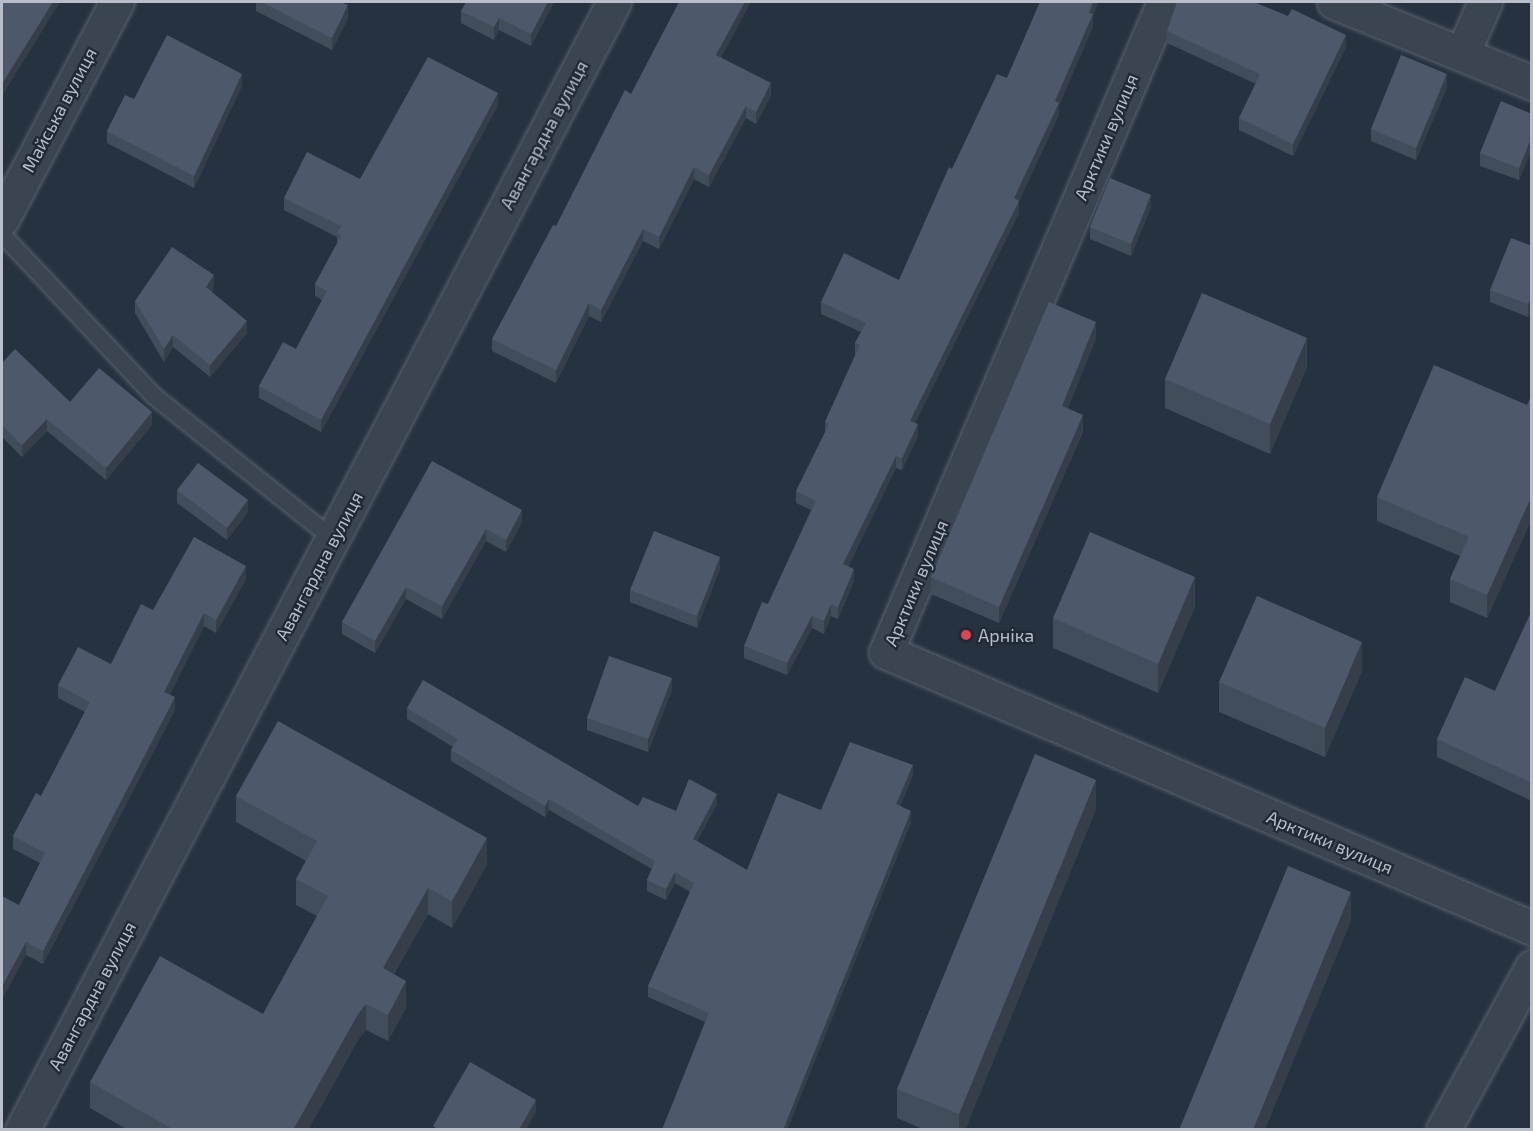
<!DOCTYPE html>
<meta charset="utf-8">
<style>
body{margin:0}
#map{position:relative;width:1533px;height:1131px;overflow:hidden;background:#273241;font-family:"Exo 2",sans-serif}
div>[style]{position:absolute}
.roads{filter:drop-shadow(0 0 2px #59626e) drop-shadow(0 0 2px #59626e)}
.service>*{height:16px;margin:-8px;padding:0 8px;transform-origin:8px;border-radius:8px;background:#3b4451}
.minor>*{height:33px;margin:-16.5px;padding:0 16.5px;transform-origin:16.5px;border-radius:16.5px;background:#3b4451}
.tertiary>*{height:33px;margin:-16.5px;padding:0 16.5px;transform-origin:16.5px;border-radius:16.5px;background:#3b4451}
.wall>*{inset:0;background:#424d5b}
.shaded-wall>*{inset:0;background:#363e4a}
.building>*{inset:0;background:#4d596a}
.dots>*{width:16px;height:16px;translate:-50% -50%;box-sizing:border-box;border:3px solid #202936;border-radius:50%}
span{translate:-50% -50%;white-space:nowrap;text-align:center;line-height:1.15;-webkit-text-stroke:4.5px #202936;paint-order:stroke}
.street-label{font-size:18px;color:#b8bfcb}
.poi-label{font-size:18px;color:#b8bfcb}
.left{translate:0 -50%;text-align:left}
.frame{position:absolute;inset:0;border:3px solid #b8bfcb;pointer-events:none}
</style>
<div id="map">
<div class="roads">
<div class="service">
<div style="left:2px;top:234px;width:222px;rotate:46.8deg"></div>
<div style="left:154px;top:396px;width:229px;rotate:38.6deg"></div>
</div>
<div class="minor">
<div style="left:1164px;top:2px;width:707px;rotate:113.16deg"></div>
<div style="left:886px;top:652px;width:702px;rotate:23.13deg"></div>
<div style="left:1334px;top:2px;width:214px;rotate:22.2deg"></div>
<div style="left:1462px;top:54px;width:57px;rotate:-66.1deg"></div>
<div style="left:22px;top:1130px;width:1274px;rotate:-62.31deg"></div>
<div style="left:1443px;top:1130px;width:186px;rotate:-61.4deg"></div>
</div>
<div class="tertiary">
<div style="left:2px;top:219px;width:246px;rotate:-62.1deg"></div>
</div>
</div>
<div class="wall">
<div style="clip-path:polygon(256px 2px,340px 2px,348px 18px,332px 50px,256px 11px)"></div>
<div style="clip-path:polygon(554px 2px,531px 46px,499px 30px,494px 40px,461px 23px,461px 11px)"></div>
<div style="clip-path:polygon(1040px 2px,1098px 2px,1093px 16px,1093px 27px,1059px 105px,1059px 115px,1019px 201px,1019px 213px,915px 423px,918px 436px,902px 470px,896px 468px,848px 567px,854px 581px,838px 619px,831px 616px,824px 634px,812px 628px,787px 675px,744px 658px,744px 646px,768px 604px,811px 510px,796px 503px,796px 491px,825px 433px,825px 422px,855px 355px,855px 343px,861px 332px,821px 314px,821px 302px,899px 280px,952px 169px,1007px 78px)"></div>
<div style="clip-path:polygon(1167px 31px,1346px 47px,1293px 156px,1239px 130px,1239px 118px,1256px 84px,1167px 43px)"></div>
<div style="clip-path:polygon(721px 58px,771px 96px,756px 124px,746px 118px,709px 187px,694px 179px,659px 249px,643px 241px,601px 322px,589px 316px,556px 383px,492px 351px,492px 339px,631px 94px)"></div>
<div style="clip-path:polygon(242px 86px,194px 188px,107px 143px,107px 131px,134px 99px)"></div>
<div style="clip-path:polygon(1447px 87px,1416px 160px,1371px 141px,1371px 129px)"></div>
<div style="clip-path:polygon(498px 105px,321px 432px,259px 398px,259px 386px,296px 349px,322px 300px,315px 296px,315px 284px,337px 243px,337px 237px,284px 210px,284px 198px,360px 179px)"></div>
<div style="clip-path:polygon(1532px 114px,1532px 148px,1519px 180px,1480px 166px,1480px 153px)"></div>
<div style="clip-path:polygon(1151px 207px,1131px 256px,1090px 239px,1090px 227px)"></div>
<div style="clip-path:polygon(1532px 246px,1532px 309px,1528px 317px,1490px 302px,1490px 290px)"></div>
<div style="clip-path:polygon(214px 288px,211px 292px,247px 333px,210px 377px,173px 347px,164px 362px,135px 313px,135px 301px)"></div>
<div style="clip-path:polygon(1096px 338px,1068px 408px,1083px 432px,999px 623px,931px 594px,931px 577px)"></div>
<div style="clip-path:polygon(2px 363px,70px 402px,152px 425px,106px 480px,47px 431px,22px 457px,2px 437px)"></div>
<div style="clip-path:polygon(1307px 367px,1270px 454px,1165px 408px,1165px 379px)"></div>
<div style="clip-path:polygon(1532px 395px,1532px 518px,1487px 618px,1450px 602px,1450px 579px,1460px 556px,1377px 521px,1377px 497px,1527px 405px)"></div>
<div style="clip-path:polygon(432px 461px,522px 522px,506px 552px,486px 541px,442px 619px,406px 599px,375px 653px,342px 634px,342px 622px)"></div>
<div style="clip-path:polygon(177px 490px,248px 512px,227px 540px,177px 503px)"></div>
<div style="clip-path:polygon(720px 569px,697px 628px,630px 602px,630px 590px)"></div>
<div style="clip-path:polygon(246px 579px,216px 633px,204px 626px,170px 694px,175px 710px,43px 964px,26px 955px,19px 905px,40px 863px,13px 849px,13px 836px,41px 796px,85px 712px,58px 698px,58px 685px,111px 664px,153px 610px)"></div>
<div style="clip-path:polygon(1195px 607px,1158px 693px,1053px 648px,1053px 618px)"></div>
<div style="clip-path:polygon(1532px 610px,1532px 801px,1437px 757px,1437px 739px,1495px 691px)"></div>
<div style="clip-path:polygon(1362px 671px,1325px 757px,1219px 712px,1219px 682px)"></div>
<div style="clip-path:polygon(672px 690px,648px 752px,587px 730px,587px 718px)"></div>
<div style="clip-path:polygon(407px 708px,638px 806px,676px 811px,717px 804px,697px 841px,747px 870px,821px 810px,913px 775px,900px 806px,911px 822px,787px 1130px,662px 1130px,705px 1022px,648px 997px,648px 986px,690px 892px,675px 883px,666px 900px,647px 891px,647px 880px,652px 869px,549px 810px,545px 817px,451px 761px,451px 750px,453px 747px,407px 719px)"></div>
<div style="clip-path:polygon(236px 796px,487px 864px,452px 928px,428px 914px,394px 974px,406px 1008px,388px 1041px,366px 1030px,358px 1040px,308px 1130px,128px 1130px,90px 1108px,90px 1082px,263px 1014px,317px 916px,296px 905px,296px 879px,306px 861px,236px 822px)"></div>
<div style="clip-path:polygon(1096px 809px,965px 1130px,925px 1130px,897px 1118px,897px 1089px)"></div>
</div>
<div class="shaded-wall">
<div style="clip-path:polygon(53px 2px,60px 2px,2px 96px,2px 84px)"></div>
<div style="clip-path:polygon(548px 2px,554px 2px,531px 46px,531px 34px)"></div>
<div style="clip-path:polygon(745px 2px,751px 2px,716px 67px,716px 55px)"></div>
<div style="clip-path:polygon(1093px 2px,1098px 2px,1093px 16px,1093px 27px,1059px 105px,1059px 115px,1019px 201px,1019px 213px,910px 433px,910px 421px,1014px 198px,1055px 101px)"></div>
<div style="clip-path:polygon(348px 5px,348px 18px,332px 50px,332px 38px)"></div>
<div style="clip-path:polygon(499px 18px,499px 30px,494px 40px,494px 27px)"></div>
<div style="clip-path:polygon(1346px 35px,1346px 47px,1293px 156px,1293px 144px)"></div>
<div style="clip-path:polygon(242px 74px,242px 86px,194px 188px,194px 176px)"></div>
<div style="clip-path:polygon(1447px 74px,1447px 87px,1416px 160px,1416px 148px)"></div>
<div style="clip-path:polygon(771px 83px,771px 96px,756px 124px,756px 112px)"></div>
<div style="clip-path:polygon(498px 93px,498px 105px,321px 432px,321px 420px)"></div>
<div style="clip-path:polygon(746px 106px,746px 118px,709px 187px,709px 175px)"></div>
<div style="clip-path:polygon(1532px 136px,1532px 148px,1519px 180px,1519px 168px)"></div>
<div style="clip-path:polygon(694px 167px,694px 179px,659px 249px,659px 237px)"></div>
<div style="clip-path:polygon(1151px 195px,1151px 207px,1131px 256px,1131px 244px)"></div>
<div style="clip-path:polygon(643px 229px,643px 241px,601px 322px,601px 310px)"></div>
<div style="clip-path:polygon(214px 275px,214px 288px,206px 299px,206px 287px)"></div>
<div style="clip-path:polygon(1532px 297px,1532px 309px,1528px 317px,1528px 304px)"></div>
<div style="clip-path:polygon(589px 303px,589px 316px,556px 383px,556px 370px)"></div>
<div style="clip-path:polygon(247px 321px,247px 333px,210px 377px,210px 365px)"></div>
<div style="clip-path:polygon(1096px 322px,1096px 338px,1062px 423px,1062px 406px)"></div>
<div style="clip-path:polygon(173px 335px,173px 347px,164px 362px,164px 349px)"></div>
<div style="clip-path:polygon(1307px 338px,1307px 367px,1270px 454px,1270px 424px)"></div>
<div style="clip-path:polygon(152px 412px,152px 425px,106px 480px,106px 468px)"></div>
<div style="clip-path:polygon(1083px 415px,1083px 432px,999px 623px,999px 607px)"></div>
<div style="clip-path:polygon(47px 419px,47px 431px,22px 457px,22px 445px)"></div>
<div style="clip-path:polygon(918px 424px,918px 436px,902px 470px,902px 458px)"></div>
<div style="clip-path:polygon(896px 456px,896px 468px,843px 577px,843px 564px)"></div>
<div style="clip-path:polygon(1532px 495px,1532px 518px,1487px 618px,1487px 595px)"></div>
<div style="clip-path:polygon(248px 500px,248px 512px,227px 540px,227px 528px)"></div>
<div style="clip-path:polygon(522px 510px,522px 522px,506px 552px,506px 540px)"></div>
<div style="clip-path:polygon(486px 529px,486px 541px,442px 619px,442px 606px)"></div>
<div style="clip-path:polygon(720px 557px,720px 569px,697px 628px,697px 616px)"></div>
<div style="clip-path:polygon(246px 566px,246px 579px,216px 633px,216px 620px)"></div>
<div style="clip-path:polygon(854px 569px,854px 581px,838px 619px,838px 607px)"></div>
<div style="clip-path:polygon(1195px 577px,1195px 607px,1158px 693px,1158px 664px)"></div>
<div style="clip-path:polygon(406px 587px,406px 599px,375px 653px,375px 641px)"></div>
<div style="clip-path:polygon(831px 604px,831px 616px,824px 634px,824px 621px)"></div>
<div style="clip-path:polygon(204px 613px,204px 626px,164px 705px,164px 692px)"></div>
<div style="clip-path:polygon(812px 616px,812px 628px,787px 675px,787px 663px)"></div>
<div style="clip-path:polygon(1362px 642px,1362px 671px,1325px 757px,1325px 728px)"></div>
<div style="clip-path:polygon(672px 678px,672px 690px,648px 752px,648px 739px)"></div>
<div style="clip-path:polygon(175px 697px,175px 710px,43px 964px,43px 951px)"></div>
<div style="clip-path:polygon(913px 765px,913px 775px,896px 815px,896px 804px)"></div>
<div style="clip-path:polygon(1096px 780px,1096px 809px,965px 1130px,959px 1130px,959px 1114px)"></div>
<div style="clip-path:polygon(717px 794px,717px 804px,693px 849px,693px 839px)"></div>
<div style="clip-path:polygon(549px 799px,549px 810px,545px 817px,545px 806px)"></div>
<div style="clip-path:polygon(911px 811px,911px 822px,787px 1130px,783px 1130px)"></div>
<div style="clip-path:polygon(487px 838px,487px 864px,452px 928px,452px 901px)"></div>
<div style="clip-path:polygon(675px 872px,675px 883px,666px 900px,666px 889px)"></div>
<div style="clip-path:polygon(428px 888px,428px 914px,383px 994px,383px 968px)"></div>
<div style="clip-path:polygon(1351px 892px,1351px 921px,1265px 1130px,1253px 1130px)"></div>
<div style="clip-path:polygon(26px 942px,26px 955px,2px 1000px,2px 987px)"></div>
<div style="clip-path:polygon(406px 981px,406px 1008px,388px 1041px,388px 1015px)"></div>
<div style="clip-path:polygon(366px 1004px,366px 1030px,358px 1040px,308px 1130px,293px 1130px,358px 1014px)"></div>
<div style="clip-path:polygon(536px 1100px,536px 1112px,526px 1130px,519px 1130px)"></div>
</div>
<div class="building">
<div style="clip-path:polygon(2px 2px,53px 2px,2px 84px)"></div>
<div style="clip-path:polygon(261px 2px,340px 2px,348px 5px,332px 38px)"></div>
<div style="clip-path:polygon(466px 2px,548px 2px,531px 34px,499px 18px,494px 27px,461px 11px)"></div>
<div style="clip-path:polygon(679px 2px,745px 2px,716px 55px,771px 83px,756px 112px,746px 106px,709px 175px,694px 167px,659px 237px,643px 229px,601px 310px,589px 303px,556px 370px,492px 339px,553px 225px,556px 226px,625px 90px,631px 94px)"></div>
<div style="clip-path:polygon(1040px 2px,1093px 2px,1089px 13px,1093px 14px,1055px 101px,1059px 103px,1014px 198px,1019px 201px,910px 421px,918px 424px,902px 458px,896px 456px,843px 564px,854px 569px,838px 607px,831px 604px,824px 621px,812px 616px,787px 663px,744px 646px,762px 602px,768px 604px,816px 501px,796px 491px,829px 424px,825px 422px,860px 345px,855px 343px,866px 323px,821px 302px,844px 253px,899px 280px,949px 167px,952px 169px,997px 74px,1007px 78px)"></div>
<div style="clip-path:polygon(1177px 2px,1254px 2px,1288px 16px,1292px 9px,1346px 35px,1293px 144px,1239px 118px,1260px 74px,1167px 31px)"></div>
<div style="clip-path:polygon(167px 35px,242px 74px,194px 176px,107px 131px,125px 95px,134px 99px)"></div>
<div style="clip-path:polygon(1401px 55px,1447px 74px,1416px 148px,1371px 129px)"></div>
<div style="clip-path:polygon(428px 57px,498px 93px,321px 420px,259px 386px,283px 342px,296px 349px,327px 291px,315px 284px,341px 236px,337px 233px,341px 226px,284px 198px,307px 152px,360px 179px)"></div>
<div style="clip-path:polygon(1501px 101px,1532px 114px,1532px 136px,1519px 168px,1480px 153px)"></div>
<div style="clip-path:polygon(1110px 178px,1151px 195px,1131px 244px,1090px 227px)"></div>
<div style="clip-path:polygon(1511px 238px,1532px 246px,1532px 297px,1528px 304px,1490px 290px)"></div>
<div style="clip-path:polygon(172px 247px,214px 275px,206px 287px,247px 321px,210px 365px,173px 335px,164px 349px,135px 301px)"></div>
<div style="clip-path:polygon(1202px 293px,1307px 338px,1270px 424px,1165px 379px)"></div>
<div style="clip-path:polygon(1049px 302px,1096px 322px,1062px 406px,1083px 415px,999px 607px,931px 577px)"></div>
<div style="clip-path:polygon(15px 349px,70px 402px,99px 368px,152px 412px,106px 468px,47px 419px,22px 445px,2px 425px,2px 363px)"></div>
<div style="clip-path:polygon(1434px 365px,1527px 405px,1532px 395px,1532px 495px,1487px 595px,1450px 579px,1469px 537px,1377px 497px)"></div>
<div style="clip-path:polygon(432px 461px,522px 510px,506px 540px,486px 529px,442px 606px,406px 587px,375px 641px,342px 622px)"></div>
<div style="clip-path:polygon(198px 463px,248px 500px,227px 528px,177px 490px)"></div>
<div style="clip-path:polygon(654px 531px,720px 557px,697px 616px,630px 590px)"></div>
<div style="clip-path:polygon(1090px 532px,1195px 577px,1158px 664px,1053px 618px)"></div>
<div style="clip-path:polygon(194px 537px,246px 566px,216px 620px,204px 613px,164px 692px,175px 697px,43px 951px,26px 942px,2px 987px,2px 896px,19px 905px,45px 853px,13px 836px,36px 793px,41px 796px,90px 702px,58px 685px,78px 647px,111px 664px,141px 604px,153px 610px)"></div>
<div style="clip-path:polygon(1257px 596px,1362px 642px,1325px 728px,1219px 682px)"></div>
<div style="clip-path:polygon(1532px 610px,1532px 783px,1437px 739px,1465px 677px,1495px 691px)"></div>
<div style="clip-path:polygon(609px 656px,672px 678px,648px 739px,587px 718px)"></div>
<div style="clip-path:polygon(423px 680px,638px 806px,643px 797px,676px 811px,689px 779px,717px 794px,693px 839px,747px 870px,778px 793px,821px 810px,850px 742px,913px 765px,896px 804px,911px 811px,783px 1130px,662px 1130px,709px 1013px,648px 986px,694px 883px,675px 872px,666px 889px,647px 880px,655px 861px,549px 799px,545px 806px,451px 750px,458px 739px,407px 708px)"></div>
<div style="clip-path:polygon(278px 721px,487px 838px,452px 901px,428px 888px,383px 968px,406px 981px,388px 1015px,366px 1004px,358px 1014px,293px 1130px,174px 1130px,90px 1082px,160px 956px,263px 1014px,328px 896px,296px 879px,317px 841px,236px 796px)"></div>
<div style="clip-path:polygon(1035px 754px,1096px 780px,959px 1114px,897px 1089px)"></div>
<div style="clip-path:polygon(1288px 866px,1351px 892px,1253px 1130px,1179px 1130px)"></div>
<div style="clip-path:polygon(470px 1062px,536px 1100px,519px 1130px,439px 1130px,433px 1126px)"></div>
</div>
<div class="dots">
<div style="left:966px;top:635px;background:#e0444e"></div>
</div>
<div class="street-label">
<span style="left:59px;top:110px;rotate:-62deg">Майська вулиця</span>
<span style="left:544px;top:135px;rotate:-62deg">Авангардна вулиця</span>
<span style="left:1106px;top:137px;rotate:-67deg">Арктики вулиця</span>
<span style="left:319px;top:566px;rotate:-62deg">Авангардна вулиця</span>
<span style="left:916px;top:583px;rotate:-67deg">Арктики вулиця</span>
<span style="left:1330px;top:842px;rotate:23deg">Арктики вулиця</span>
<span style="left:92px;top:996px;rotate:-62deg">Авангардна вулиця</span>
</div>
<div class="poi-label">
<span class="left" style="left:978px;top:635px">Арніка</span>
</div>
<div class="frame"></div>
</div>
